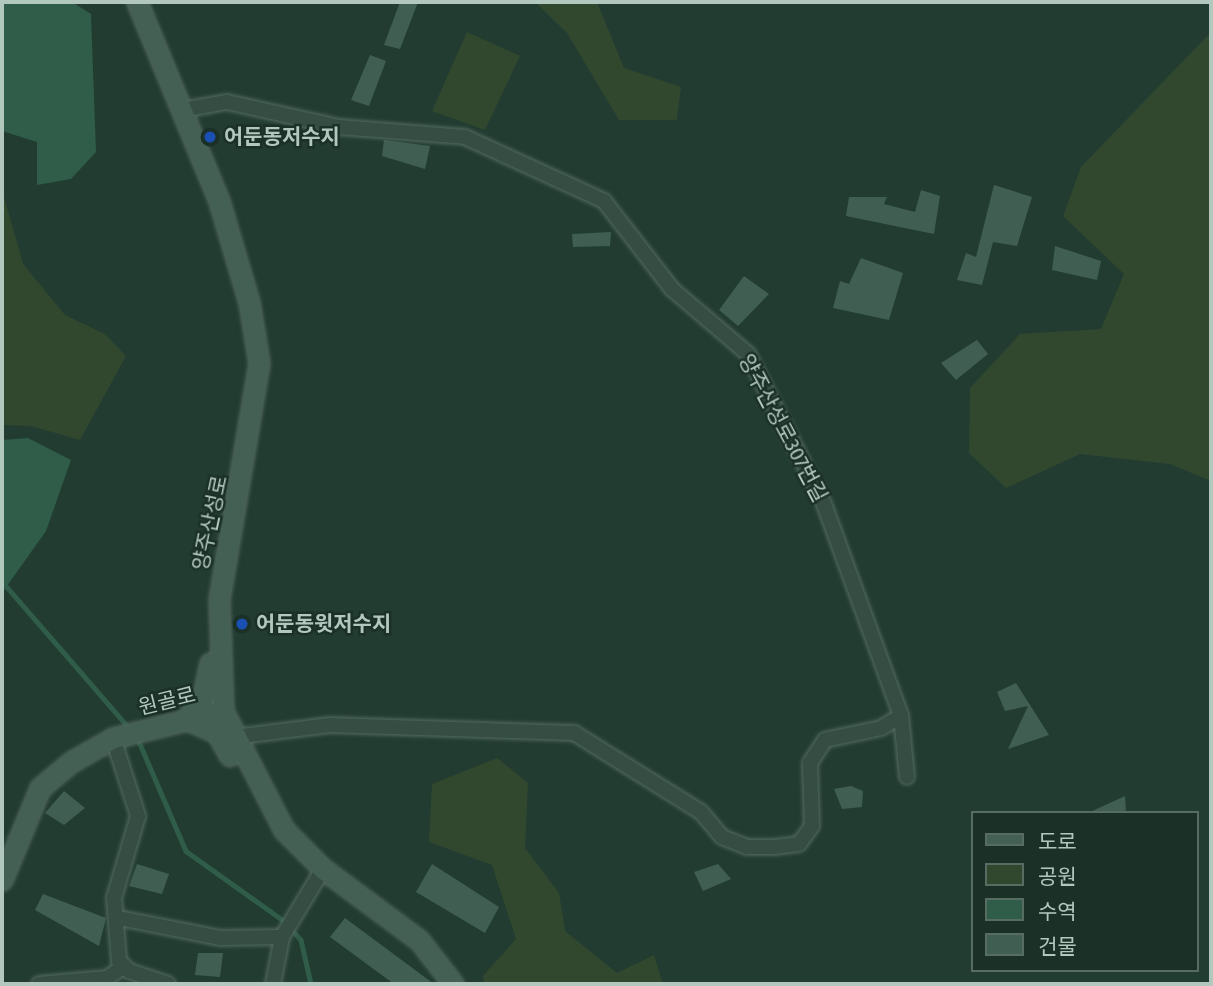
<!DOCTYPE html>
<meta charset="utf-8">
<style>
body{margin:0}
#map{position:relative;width:1213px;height:986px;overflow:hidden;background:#223c31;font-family:"Fira Sans Condensed","Noto Sans KR",sans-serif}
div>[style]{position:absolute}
.green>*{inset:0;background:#31482f}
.water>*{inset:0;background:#2f5d49}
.stream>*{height:4.5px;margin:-2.25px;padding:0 2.25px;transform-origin:2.25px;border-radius:2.25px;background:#2f5d49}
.building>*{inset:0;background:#405f52}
.roads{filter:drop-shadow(0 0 2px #546a61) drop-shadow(0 0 2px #546a61)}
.street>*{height:14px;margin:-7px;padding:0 7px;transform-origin:7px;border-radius:7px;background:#364d43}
.secondary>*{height:19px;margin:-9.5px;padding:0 9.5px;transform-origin:9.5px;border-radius:9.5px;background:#446055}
.dots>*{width:19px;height:19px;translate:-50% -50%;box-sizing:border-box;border:4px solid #1b3128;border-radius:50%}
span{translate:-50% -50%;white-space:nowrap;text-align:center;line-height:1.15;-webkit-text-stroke:5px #1b3128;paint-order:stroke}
.poi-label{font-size:21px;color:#b2c8bf;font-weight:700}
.left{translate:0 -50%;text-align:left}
.street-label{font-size:21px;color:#b2c8bf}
.frame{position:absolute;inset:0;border:4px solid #b2c8bf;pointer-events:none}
.legend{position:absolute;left:971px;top:811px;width:228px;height:161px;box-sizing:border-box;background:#1b3128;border:2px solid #576d64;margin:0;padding:9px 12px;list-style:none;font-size:21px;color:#b2c8bf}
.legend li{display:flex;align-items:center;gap:14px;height:35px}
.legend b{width:35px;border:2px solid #576d64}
</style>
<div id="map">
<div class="green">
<div style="clip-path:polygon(535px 2px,597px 2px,624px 68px,681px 87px,677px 120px,619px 120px,567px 33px)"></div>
<div style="clip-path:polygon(467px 32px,520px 56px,485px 130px,432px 111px)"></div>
<div style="clip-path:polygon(1211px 32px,1211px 481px,1170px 464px,1080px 454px,1006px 488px,969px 453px,970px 388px,1020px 334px,1101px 329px,1124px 274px,1063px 216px,1081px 167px)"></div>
<div style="clip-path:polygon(2px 190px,23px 264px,65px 315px,105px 334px,126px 356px,80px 440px,31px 426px,2px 425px)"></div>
<div style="clip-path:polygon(497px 758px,528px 783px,525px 848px,559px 893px,565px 931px,617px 973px,654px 955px,663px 984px,484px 984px,483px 976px,516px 939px,492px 865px,429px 842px,432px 784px)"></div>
</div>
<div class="water">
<div style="clip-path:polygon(2px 2px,72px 2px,91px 14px,96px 152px,71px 179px,37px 185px,37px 142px,2px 131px)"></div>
<div style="clip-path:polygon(28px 438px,71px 460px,46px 531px,2px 593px,2px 440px)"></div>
</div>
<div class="stream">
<div style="left:7px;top:587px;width:186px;rotate:49.1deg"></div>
<div style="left:137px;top:737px;width:124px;rotate:66.7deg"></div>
<div style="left:186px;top:851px;width:120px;rotate:35.5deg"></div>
<div style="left:284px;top:921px;width:25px;rotate:48deg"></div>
<div style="left:301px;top:940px;width:45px;rotate:77.2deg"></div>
</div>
<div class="building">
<div style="clip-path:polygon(400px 2px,418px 2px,400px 49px,384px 45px)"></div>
<div style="clip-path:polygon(370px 55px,386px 61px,369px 106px,351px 100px)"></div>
<div style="clip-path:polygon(384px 140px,430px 146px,425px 169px,382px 156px)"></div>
<div style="clip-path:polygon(994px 185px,1032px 197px,1017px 246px,993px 242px,982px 285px,957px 280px,966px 253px,976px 257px)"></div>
<div style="clip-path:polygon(921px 190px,940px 196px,934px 234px,846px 216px,849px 197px,887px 197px,884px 204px,915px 212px)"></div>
<div style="clip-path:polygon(611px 232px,610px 246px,573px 247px,572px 234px)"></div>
<div style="clip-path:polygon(1055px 246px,1101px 261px,1097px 280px,1052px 270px)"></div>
<div style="clip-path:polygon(861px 258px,903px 273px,889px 320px,833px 308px,840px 281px,849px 284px)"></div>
<div style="clip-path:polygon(744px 276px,769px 294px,738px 326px,719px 310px)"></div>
<div style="clip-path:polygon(977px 340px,988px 354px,956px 380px,941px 363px)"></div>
<div style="clip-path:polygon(1016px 683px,1049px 735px,1008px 749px,1028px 706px,1005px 711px,997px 692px)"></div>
<div style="clip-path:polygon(851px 786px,863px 791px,862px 807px,842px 809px,834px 789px)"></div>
<div style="clip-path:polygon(64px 791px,85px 808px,64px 825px,45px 813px)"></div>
<div style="clip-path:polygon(1125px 796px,1126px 813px,1088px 813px)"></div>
<div style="clip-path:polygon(137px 864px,169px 874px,162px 894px,129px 886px)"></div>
<div style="clip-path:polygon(432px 864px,499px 907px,485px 933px,416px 892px)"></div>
<div style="clip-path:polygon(718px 864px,731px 879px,703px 891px,694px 872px)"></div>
<div style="clip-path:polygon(43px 894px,106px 918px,99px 946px,35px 910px)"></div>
<div style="clip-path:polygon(345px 918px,434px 984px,394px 984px,330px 937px)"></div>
<div style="clip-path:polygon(198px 953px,223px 953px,220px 977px,195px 975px)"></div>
</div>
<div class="roads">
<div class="street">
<div style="left:182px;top:110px;width:46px;rotate:-10.1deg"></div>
<div style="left:227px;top:102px;width:115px;rotate:12.6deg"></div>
<div style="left:339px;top:127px;width:126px;rotate:4.5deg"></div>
<div style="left:465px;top:137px;width:153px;rotate:24.7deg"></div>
<div style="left:604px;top:201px;width:111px;rotate:52.3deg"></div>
<div style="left:672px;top:289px;width:100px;rotate:40.5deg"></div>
<div style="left:748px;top:354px;width:168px;rotate:63.1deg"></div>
<div style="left:824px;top:504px;width:226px;rotate:70deg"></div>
<div style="left:901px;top:716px;width:23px;rotate:149deg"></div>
<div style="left:881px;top:728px;width:57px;rotate:167.9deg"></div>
<div style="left:825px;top:740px;width:27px;rotate:123deg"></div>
<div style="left:810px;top:763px;width:63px;rotate:88.2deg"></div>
<div style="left:812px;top:826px;width:22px;rotate:126deg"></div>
<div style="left:799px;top:844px;width:24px;rotate:173deg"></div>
<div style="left:775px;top:847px;width:28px;rotate:180deg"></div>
<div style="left:747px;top:847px;width:27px;rotate:-158deg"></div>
<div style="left:722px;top:837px;width:33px;rotate:-130deg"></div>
<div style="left:701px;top:812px;width:150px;rotate:-148.1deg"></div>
<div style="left:574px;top:733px;width:244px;rotate:-178.1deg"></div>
<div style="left:330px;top:725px;width:98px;rotate:172.9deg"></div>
<div style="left:901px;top:716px;width:61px;rotate:84.4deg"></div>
<div style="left:113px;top:738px;width:82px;rotate:72.2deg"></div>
<div style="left:138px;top:816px;width:85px;rotate:106.3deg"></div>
<div style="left:114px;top:898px;width:63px;rotate:85.5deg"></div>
<div style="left:119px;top:961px;width:14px;rotate:45deg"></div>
<div style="left:129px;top:971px;width:41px;rotate:18.4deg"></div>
<div style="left:119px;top:918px;width:104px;rotate:11.1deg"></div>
<div style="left:221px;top:938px;width:61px;rotate:-0.9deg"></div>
<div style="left:39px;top:984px;width:68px;rotate:-5deg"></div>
<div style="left:107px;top:978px;width:21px;rotate:-35deg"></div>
<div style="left:273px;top:984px;width:48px;rotate:-79.2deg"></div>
<div style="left:282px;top:937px;width:79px;rotate:-58.9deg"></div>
</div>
<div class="secondary">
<div style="left:137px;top:2px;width:215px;rotate:67.6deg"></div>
<div style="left:219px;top:201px;width:105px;rotate:73.5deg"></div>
<div style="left:249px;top:302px;width:62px;rotate:80.7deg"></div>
<div style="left:259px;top:363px;width:239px;rotate:99.6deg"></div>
<div style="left:219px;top:599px;width:112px;rotate:88deg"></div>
<div style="left:223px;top:711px;width:134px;rotate:62.9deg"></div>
<div style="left:284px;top:830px;width:55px;rotate:45deg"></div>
<div style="left:323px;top:869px;width:119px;rotate:36.5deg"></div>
<div style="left:419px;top:940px;width:56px;rotate:52.3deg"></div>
<div style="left:210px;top:663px;width:38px;rotate:102deg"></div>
<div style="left:202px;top:700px;width:25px;rotate:130deg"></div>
<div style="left:186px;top:719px;width:34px;rotate:24deg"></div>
<div style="left:217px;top:733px;width:26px;rotate:61deg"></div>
<div style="left:2px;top:880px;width:100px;rotate:-67.6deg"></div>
<div style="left:40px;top:788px;width:40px;rotate:-40deg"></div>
<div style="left:71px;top:762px;width:48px;rotate:-29.7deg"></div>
<div style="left:113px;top:738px;width:113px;rotate:-13.8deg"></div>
</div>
</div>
<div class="dots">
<div style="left:210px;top:137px;background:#1a4fb4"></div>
<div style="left:242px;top:624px;background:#1a4fb4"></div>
</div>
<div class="poi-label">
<span class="left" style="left:224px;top:137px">어둔동저수지</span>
<span class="left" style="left:256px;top:624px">어둔동윗저수지</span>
</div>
<div class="street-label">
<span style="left:783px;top:428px;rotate:62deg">양주산성로307번길</span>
<span style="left:210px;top:523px;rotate:-78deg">양주산성로</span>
<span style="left:167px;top:701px;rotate:-14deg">원골로</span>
</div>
<div class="frame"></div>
<ul class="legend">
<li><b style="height:9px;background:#446055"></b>도로</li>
<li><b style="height:19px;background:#31482f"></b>공원</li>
<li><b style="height:19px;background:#2f5d49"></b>수역</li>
<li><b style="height:19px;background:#405f52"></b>건물</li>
</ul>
</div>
